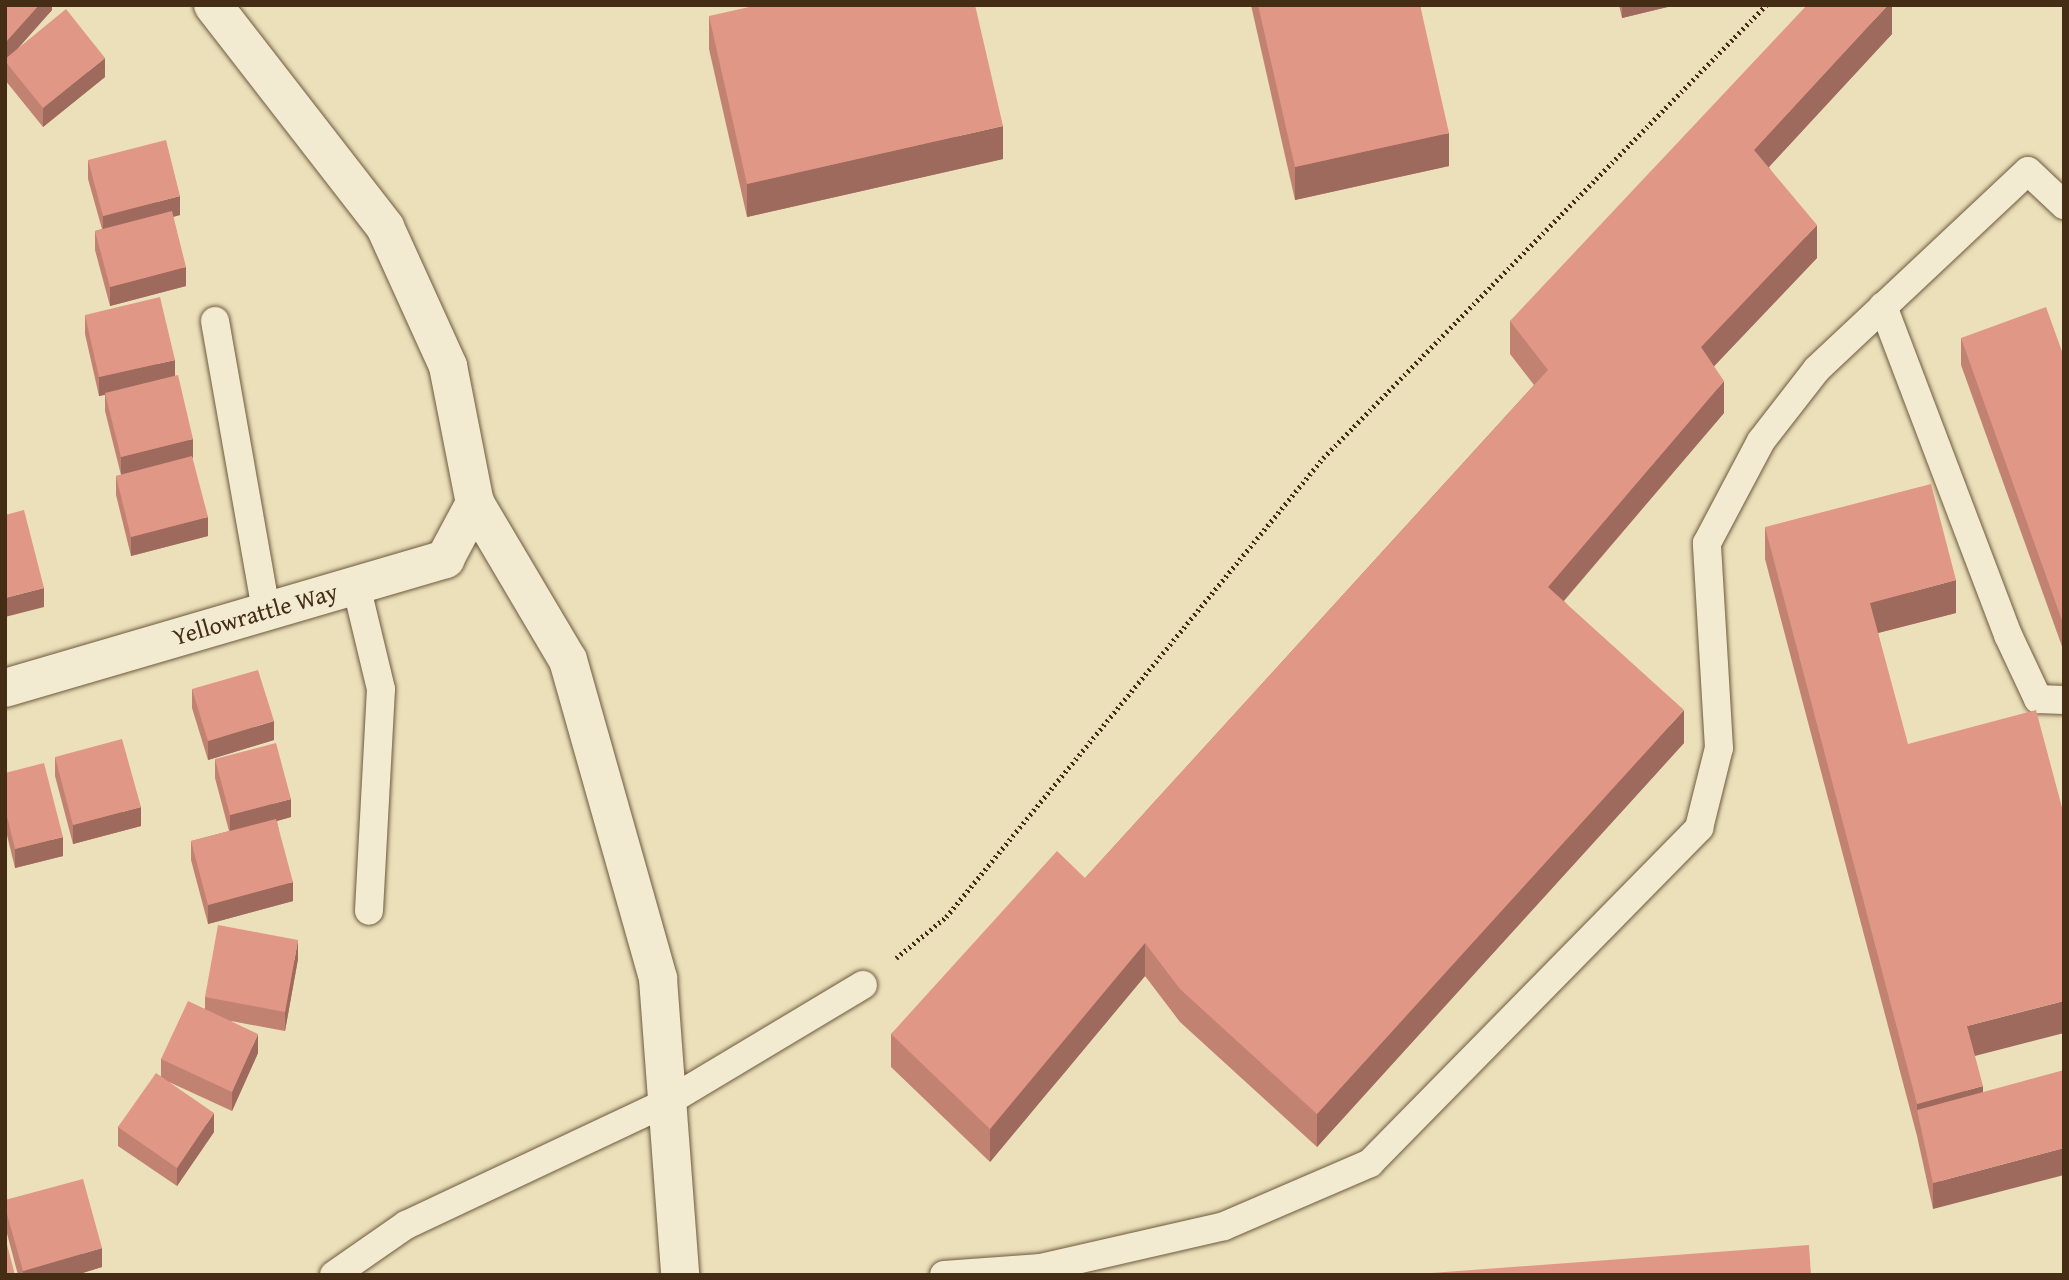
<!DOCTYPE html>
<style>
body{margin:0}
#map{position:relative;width:2069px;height:1280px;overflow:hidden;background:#ebe0ba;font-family:"Gentium Book Plus",serif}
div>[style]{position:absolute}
.path>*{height:4.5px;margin-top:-2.25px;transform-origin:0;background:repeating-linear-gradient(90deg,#442d14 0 2px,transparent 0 5.5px)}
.roads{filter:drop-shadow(0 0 2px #6e5a3e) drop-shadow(0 0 2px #6e5a3e)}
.lane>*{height:28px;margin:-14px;padding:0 14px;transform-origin:14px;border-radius:14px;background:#f2ebd2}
.street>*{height:38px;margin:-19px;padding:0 19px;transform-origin:19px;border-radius:19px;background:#f2ebd2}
.wall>*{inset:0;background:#c28272}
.shaded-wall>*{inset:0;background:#9e6a5d}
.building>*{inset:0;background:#e19785}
span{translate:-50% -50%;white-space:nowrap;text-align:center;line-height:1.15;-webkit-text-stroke:6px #f2ebd2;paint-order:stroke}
.street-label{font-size:24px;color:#442d14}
.frame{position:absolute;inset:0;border:7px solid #442d14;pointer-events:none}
</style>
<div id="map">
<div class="path">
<div style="left:896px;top:958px;width:65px;rotate:-39.4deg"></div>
<div style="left:946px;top:917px;width:594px;rotate:-50.6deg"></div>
<div style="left:1323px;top:458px;width:634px;rotate:-45.64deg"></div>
</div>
<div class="roads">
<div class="lane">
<div style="left:1883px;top:306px;width:352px;rotate:69.2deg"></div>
<div style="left:2008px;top:635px;width:71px;rotate:64.9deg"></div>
<div style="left:2038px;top:699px;width:26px;rotate:2deg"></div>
<div style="left:215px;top:321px;width:294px;rotate:80deg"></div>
<div style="left:356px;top:585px;width:107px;rotate:76.5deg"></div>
<div style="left:381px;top:689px;width:222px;rotate:93.1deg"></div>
<div style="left:334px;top:1275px;width:88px;rotate:-34.8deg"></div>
<div style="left:406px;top:1225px;width:291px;rotate:-25.2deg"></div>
<div style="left:669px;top:1101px;width:226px;rotate:-30.9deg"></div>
<div style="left:944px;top:1275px;width:97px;rotate:-4.1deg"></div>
<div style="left:1041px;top:1268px;width:188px;rotate:-12.9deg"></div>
<div style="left:1224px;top:1226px;width:159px;rotate:-23.3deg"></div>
<div style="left:1370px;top:1163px;width:470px;rotate:-45.5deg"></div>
<div style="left:1699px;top:828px;width:82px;rotate:-76deg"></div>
<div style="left:1719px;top:748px;width:205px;rotate:-93.4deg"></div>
<div style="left:1707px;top:543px;width:115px;rotate:-62.1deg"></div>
<div style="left:1761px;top:441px;width:91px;rotate:-52.1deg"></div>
<div style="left:1817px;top:369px;width:289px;rotate:-43.2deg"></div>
<div style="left:2028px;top:171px;width:50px;rotate:43.4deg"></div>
</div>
<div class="street">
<div style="left:213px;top:5px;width:281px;rotate:52.2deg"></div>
<div style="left:385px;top:227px;width:153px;rotate:65.6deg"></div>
<div style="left:448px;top:366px;width:140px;rotate:78.9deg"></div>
<div style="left:475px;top:503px;width:182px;rotate:59.4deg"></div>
<div style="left:568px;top:660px;width:331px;rotate:74.2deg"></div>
<div style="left:658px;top:979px;width:297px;rotate:85.7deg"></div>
<div style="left:5px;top:688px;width:459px;rotate:-16.3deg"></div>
<div style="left:445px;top:559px;width:64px;rotate:-61.8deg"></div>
</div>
</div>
<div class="wall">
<div style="clip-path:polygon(5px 5px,52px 5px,52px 10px,17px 49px,105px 77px,43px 127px,5px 80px)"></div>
<div style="clip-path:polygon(1251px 5px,1420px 5px,1449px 166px,1295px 200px)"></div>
<div style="clip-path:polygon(1619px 5px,1676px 5px,1622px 18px)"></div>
<div style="clip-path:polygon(1892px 5px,1892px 34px,1769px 167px,1817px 258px,1714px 366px,1724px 413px,1564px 601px,1684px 743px,1317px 1147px,1180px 1022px,1145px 976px,990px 1162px,891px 1067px,891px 1034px,1085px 878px,1534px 385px,1510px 354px,1510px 321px)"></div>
<div style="clip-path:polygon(709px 16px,1003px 159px,747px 217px,709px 49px)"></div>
<div style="clip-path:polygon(88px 160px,180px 215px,173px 217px,186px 286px,110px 306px,95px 250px,95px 231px,102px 229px,88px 179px)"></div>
<div style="clip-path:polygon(85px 315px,175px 376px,193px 458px,192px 458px,208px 536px,131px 556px,116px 495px,116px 476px,121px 475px,105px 411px,105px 395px,99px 396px,85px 334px)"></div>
<div style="clip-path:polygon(1961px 338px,2064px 357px,2064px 652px,1961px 365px)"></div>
<div style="clip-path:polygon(1765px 527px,1956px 613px,1878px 633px,1975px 1056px,1933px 1209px,1917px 1136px,1765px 559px)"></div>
<div style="clip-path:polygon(192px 689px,274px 740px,208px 760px,192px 708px)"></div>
<div style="clip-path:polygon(55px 757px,141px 826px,73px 844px,55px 776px)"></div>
<div style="clip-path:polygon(215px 759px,291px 817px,277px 821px,293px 901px,208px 924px,191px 860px,191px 841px,229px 831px,215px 778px)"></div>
<div style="clip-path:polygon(5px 773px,63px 856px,15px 868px,5px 827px)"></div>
<div style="clip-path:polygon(298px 959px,285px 1031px,231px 1021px,258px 1053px,232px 1111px,169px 1082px,214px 1132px,177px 1186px,118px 1146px,118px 1127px,161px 1076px,161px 1059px,205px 1008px,205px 997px)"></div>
<div style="clip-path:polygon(5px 1200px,102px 1267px,76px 1275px,18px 1275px,5px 1226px)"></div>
</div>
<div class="shaded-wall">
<div style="clip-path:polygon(39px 5px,52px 5px,52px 10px,6px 62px,5px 43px)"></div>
<div style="clip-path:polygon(1622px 5px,1676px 5px,1622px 18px)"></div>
<div style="clip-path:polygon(1888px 5px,1892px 5px,1892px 34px,1754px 183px,1754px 150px)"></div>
<div style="clip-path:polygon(105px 58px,105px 77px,43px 127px,43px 108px)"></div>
<div style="clip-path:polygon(1003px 126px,1003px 159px,747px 217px,747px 184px)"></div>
<div style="clip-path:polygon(1449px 133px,1449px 166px,1295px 200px,1295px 167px)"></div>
<div style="clip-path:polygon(180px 196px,180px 215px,103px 235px,103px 216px)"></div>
<div style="clip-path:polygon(1817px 225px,1817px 258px,1701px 380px,1701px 347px)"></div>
<div style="clip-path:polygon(186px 267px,186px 286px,110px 306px,110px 287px)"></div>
<div style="clip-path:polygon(175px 360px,175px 379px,99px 396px,99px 377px)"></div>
<div style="clip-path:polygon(1724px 381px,1724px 413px,1548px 619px,1548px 587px)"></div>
<div style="clip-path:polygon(193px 439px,193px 458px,121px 476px,121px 457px)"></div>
<div style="clip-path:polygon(208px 517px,208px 536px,131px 556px,131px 537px)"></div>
<div style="clip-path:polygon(1956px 580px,1956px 613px,1870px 635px,1870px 603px)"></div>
<div style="clip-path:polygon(44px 588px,44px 607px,5px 617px,5px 598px)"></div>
<div style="clip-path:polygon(1684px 710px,1684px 743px,1317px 1147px,1317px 1114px)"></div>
<div style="clip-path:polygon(274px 721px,274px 740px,208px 760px,208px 741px)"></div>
<div style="clip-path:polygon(291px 799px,291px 817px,230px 834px,230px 815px)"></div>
<div style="clip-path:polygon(141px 807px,141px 826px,73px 844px,73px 825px)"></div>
<div style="clip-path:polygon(63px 837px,63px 856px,15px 868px,15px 849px)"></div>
<div style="clip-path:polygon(293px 882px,293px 901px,208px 924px,208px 905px)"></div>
<div style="clip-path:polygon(298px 940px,298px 959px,285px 1031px,285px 1012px)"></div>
<div style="clip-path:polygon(1145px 943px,1145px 976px,990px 1162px,990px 1129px)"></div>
<div style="clip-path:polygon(2064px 1001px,2064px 1033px,1967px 1058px,1967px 1026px)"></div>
<div style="clip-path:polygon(258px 1034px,258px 1053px,232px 1111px,232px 1092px)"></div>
<div style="clip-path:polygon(1983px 1086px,1983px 1119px,1917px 1110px,1917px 1104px)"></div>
<div style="clip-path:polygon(214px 1113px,214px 1132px,177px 1186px,177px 1168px)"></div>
<div style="clip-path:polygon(2064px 1148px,2064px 1175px,1933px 1209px,1933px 1183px)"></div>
<div style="clip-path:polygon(102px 1248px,102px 1267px,76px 1275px,23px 1275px,23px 1271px)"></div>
</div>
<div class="building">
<div style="clip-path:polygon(5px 5px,39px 5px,5px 43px)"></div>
<div style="clip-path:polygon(758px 5px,975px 5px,1003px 126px,747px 184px,709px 16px)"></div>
<div style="clip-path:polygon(1258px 5px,1420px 5px,1449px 133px,1295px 167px)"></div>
<div style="clip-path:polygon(1807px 5px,1888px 5px,1754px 150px,1817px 225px,1701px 347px,1724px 381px,1548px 587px,1684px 710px,1317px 1114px,1180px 989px,1145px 943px,990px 1129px,891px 1034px,1057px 851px,1085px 878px,1548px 370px,1510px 321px)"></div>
<div style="clip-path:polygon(66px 9px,105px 58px,43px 108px,5px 61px,5px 59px)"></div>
<div style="clip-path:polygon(166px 140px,180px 196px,103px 216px,88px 160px)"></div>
<div style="clip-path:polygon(172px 211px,186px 267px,110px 287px,95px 231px)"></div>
<div style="clip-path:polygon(160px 297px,175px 360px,99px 377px,85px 315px)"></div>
<div style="clip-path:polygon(2046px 307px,2064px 357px,2064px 626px,1961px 338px)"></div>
<div style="clip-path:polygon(178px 375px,193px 439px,121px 457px,105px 393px)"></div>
<div style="clip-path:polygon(192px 456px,208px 517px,131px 537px,116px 476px)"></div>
<div style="clip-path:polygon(1931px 484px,1956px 580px,1870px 603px,1908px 744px,2036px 710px,2064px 815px,2064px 1001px,1967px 1026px,1983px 1086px,1917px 1104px,1765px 527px)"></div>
<div style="clip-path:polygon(24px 510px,44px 588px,5px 598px,5px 515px)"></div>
<div style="clip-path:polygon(258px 670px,274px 721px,208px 741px,192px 689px)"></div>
<div style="clip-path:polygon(122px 739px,141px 807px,73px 825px,55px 757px)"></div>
<div style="clip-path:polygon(276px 743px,291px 799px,230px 815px,215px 759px)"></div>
<div style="clip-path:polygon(44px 763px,63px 837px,15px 849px,5px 808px,5px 773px)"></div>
<div style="clip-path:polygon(276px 819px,293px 882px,208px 905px,191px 841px)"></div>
<div style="clip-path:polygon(218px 925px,298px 940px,285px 1012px,205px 997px)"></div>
<div style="clip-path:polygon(188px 1001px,258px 1034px,232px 1092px,161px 1059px)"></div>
<div style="clip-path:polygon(2064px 1070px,2064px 1148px,1933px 1183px,1917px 1110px)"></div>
<div style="clip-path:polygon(156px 1073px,214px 1113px,177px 1168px,118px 1127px)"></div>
<div style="clip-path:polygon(83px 1179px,102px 1248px,23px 1271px,5px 1207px,5px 1200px)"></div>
<div style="clip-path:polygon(5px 1237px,15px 1275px,5px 1275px)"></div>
<div style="clip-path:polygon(1809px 1245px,1811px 1275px,1418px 1275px,1418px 1274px)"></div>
</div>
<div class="street-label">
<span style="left:255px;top:614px;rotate:-16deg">Yellowrattle Way</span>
</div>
<div class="frame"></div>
</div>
